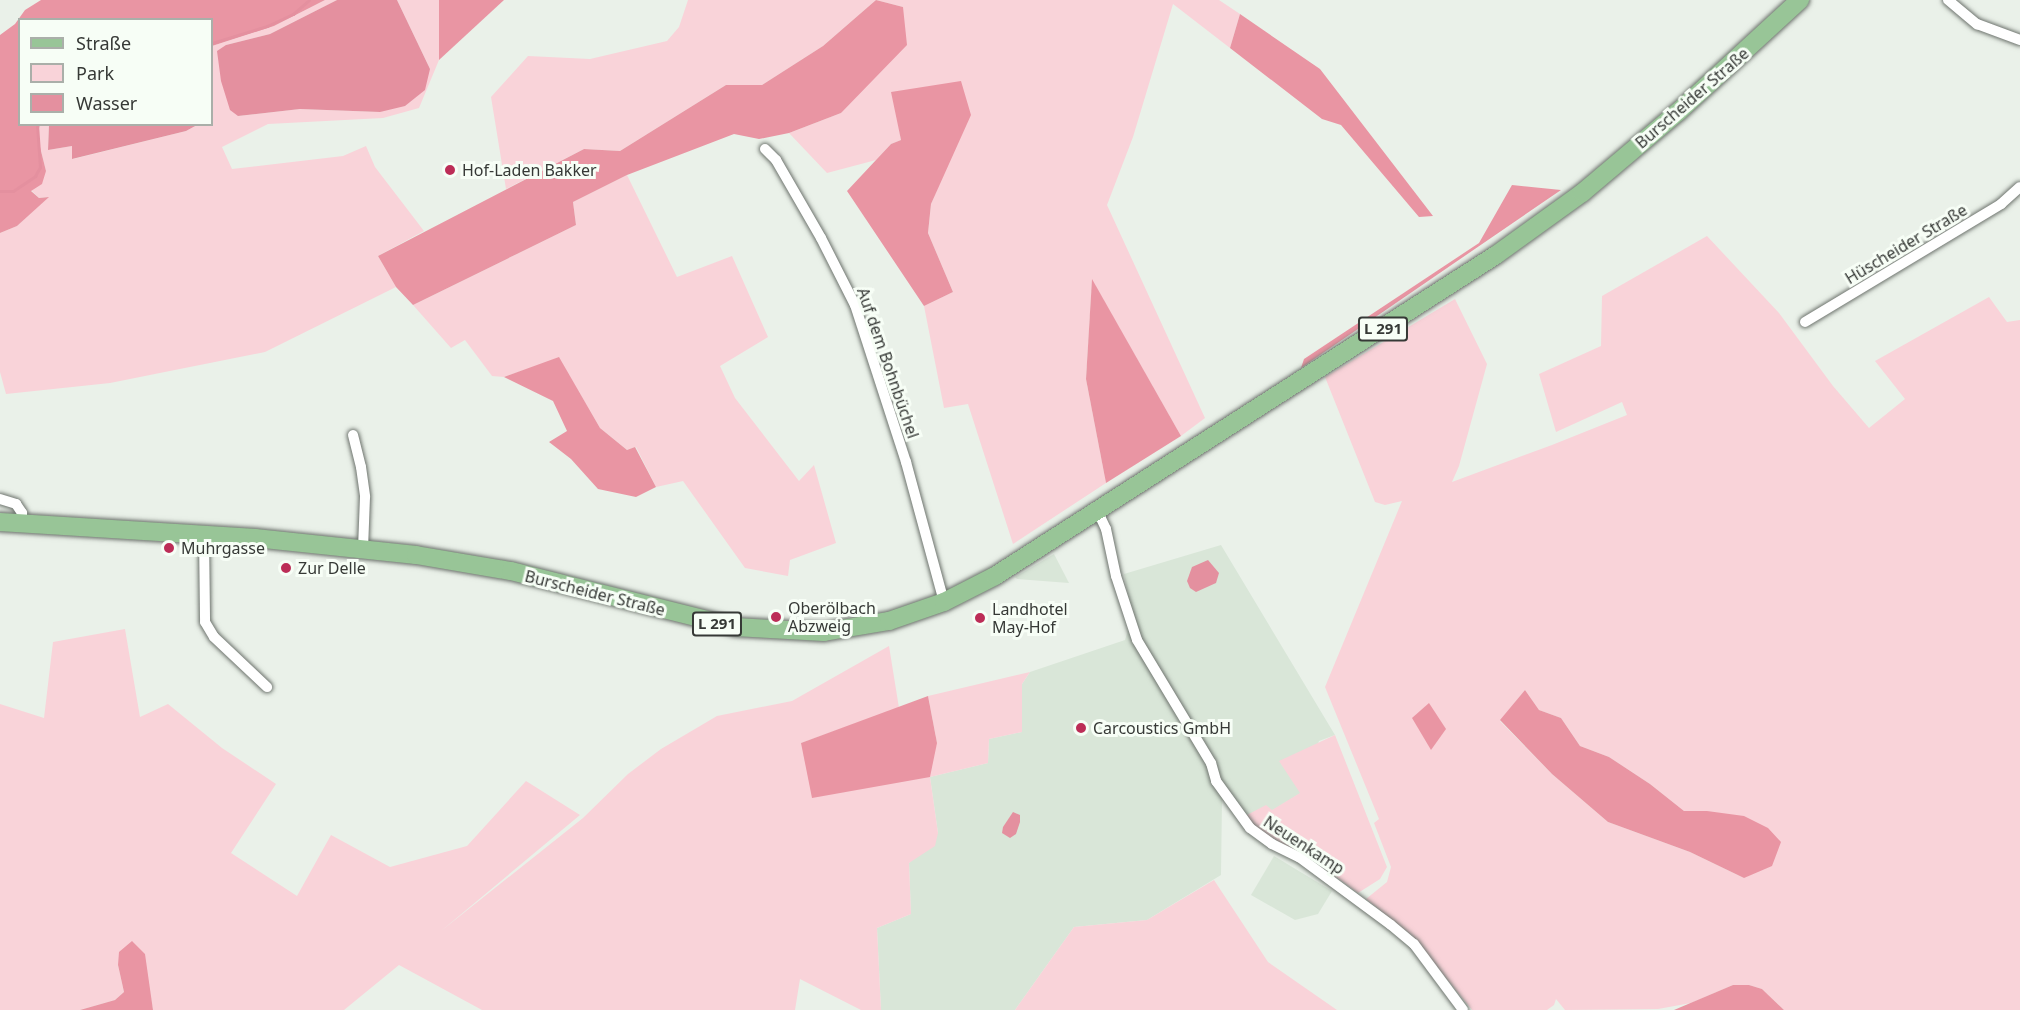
<!DOCTYPE html>
<meta charset="utf-8">
<style>
body{margin:0}
#map{position:relative;width:2020px;height:1010px;overflow:hidden;background:#eaf1e9;font-family:"Noto Sans",sans-serif}
div>[style]{position:absolute}
.built>*{inset:0;background:#d9e6d8}
.green>*{inset:0;background:#f9d3d9}
.forest>*{inset:0;background:#e995a3}
.water>*{inset:0;background:#e4909f}
.stream>*{height:3px;margin:-1.5px;padding:0 1.5px;transform-origin:1.5px;border-radius:1.5px;background:#e4909f}
.roads{filter:drop-shadow(0 0 2px #6e746e) drop-shadow(0 0 2px #6e746e)}
.minor>*{height:10px;margin:-5px;padding:0 5px;transform-origin:5px;border-radius:5px;background:#fff}
.primary>*{height:18px;margin:-9px;padding:0 9px;transform-origin:9px;border-radius:9px;background:#98c597}
.dots>*{width:16px;height:16px;translate:-50% -50%;box-sizing:border-box;border:3px solid #f7fef6;border-radius:50%}
span{translate:-50% -50%;white-space:nowrap;text-align:center;line-height:1.15;-webkit-text-stroke:6px #f7fef6;paint-order:stroke}
.shield-label span{padding:2px 4px;background:#f7fef6;border:2px solid;border-radius:4px;-webkit-text-stroke-width:0}
.shield-label{font-size:15px;color:#363936;font-weight:700}
.street-label{font-size:16px;color:#363936}
.poi-label{font-size:16px;color:#363936}
.left{translate:0 -50%;text-align:left}
.legend{position:absolute;left:18px;top:18px;width:195px;height:108px;box-sizing:border-box;background:#f7fef6;border:2px solid #aaafa9;margin:0;padding:8px 10px;list-style:none;font-size:18px;color:#363936}
.legend li{display:flex;align-items:center;gap:12px;height:30px}
.legend b{width:30px;border:2px solid #aaafa9}
</style>
<div id="map">
<div class="built">
<div style="clip-path:polygon(1221px 545px,1335px 735px,1319px 741px,1301px 793px,1271px 811px,1245px 816px,1222px 800px,1221px 875px,1147px 920px,1074px 927px,1015px 1010px,881px 1010px,877px 928px,911px 914px,909px 863px,938px 833px,930px 777px,988px 763px,989px 739px,1022px 732px,1022px 684px,1030px 672px,1125px 640px,1132px 617px,1124px 574px)"></div>
<div style="clip-path:polygon(1054px 554px,1069px 583px,1017px 579px,1015px 577px)"></div>
<div style="clip-path:polygon(1274px 856px,1332px 891px,1318px 914px,1295px 920px,1251px 895px)"></div>
</div>
<div class="green">
<div style="clip-path:polygon(325px 0,337px 0,270px 34px,226px 45px,238px 116px,300px 109px,380px 112px,430px 69px,397px 0,439px 0,439px 60px,419px 108px,383px 118px,268px 124px,222px 147px,232px 169px,343px 156px,366px 146px,375px 167px,424px 231px,378px 256px,396px 287px,265px 352px,110px 383px,6px 394px,0 372px,0 233px,17px 226px,48px 197px,39px 198px,31px 190px,46px 171px,37px 135px,40px 125px,49px 125px,48px 150px,72px 146px,73px 159px,186px 131px,197px 125px,212px 124px,212px 46px,274px 26px)"></div>
<div style="clip-path:polygon(688px 0,876px 0,823px 46px,762px 85px,726px 85px,620px 151px,584px 149px,506px 189px,491px 97px,528px 56px,590px 59px,667px 41px,679px 27px)"></div>
<div style="clip-path:polygon(876px 0,1219px 0,1240px 14px,1230px 48px,1173px 4px,1133px 137px,1107px 205px,1205px 418px,1181px 436px,1092px 280px,1086px 379px,1106px 483px,1013px 544px,968px 404px,944px 408px,924px 306px,953px 292px,928px 233px,931px 204px,943px 175px,898px 122px,901px 140px,891px 144px,876px 160px,827px 173px,789px 133px,841px 113px,903px 7px)"></div>
<div style="clip-path:polygon(627px 175px,677px 277px,732px 256px,768px 337px,720px 366px,735px 398px,799px 481px,814px 465px,836px 543px,790px 560px,788px 576px,745px 568px,683px 481px,656px 487px,636px 447px,627px 450px,600px 428px,559px 358px,504px 377px,492px 376px,465px 340px,451px 348px,413px 305px,576px 225px,573px 202px)"></div>
<div style="clip-path:polygon(evenodd,1707px 236px,1779px 313px,1833px 386px,1869px 428px,1905px 399px,1875px 361px,1989px 297px,2007px 322px,2020px 320px,2020px 1010px,1784px 1010px,1762px 989px,1749px 985px,1733px 985px,1691px 1003px,1658px 1009px,1565px 1010px,1556px 999px,1554px 1005px,1547px 1010px,1472px 1010px,1410px 934px,1366px 899px,1387px 882px,1391px 867px,1374px 823px,1379px 819px,1325px 687px,1402px 501px,1385px 505px,1375px 502px,1325px 377px,1455px 299px,1487px 364px,1459px 466px,1452px 482px,1552px 445px,1627px 415px,1622px 402px,1556px 432px,1539px 374px,1601px 346px,1602px 296px,1707px 236px,1525px 690px,1539px 710px,1561px 718px,1580px 746px,1609px 757px,1650px 784px,1684px 811px,1707px 811px,1744px 878px,1690px 852px,1608px 822px,1552px 774px,1500px 721px,1525px 690px)"></div>
<div style="clip-path:polygon(125px 629px,140px 717px,168px 704px,222px 748px,276px 784px,231px 853px,297px 896px,331px 835px,390px 867px,467px 846px,526px 781px,580px 815px,441px 931px,583px 818px,628px 774px,661px 749px,717px 716px,792px 701px,889px 646px,899px 708px,801px 743px,937px 743px,928px 696px,1030px 672px,1022px 684px,1022px 732px,989px 739px,988px 763px,930px 777px,938px 833px,935px 846px,909px 863px,911px 914px,877px 928px,881px 1010px,861px 1010px,800px 979px,795px 1010px,482px 1010px,399px 965px,344px 1010px,153px 1010px,150px 993px,118px 965px,124px 992px,115px 1000px,80px 1010px,0 1010px,0 704px,44px 718px,53px 642px)"></div>
<div style="clip-path:polygon(1335px 735px,1387px 867px,1380px 879px,1358px 893px,1312px 859px,1258px 831px,1245px 816px,1266px 805px,1272px 810px,1300px 793px,1279px 761px)"></div>
<div style="clip-path:polygon(1214px 880px,1268px 962px,1337px 1010px,1015px 1010px,1074px 927px,1147px 920px)"></div>
</div>
<div class="forest">
<div style="clip-path:polygon(41px 0,325px 0,274px 26px,212px 46px,212px 20px,20px 20px,20px 124px,40px 125px,37px 135px,46px 171px,42px 184px,31px 191px,39px 198px,49px 197px,17px 226px,0 233px,0 35px,15px 24px,25px 10px)"></div>
<div style="clip-path:polygon(439px 0,504px 0,439px 60px)"></div>
<div style="clip-path:polygon(876px 0,903px 7px,907px 45px,841px 113px,789px 133px,759px 139px,734px 134px,627px 175px,573px 202px,576px 225px,413px 305px,396px 287px,378px 256px,584px 149px,620px 151px,726px 85px,762px 85px,823px 46px)"></div>
<div style="clip-path:polygon(1240px 14px,1320px 69px,1433px 216px,1419px 217px,1341px 125px,1322px 119px,1230px 48px)"></div>
<div style="clip-path:polygon(961px 81px,971px 115px,931px 204px,928px 233px,953px 292px,924px 306px,847px 191px,891px 144px,901px 140px,891px 92px)"></div>
<div style="clip-path:polygon(1512px 185px,1561px 190px,1301px 368px,1304px 359px,1479px 243px)"></div>
<div style="clip-path:polygon(1092px 279px,1181px 436px,1106px 483px,1086px 379px)"></div>
<div style="clip-path:polygon(559px 357px,600px 428px,627px 450px,635px 447px,656px 487px,636px 497px,598px 489px,571px 459px,549px 442px,567px 431px,553px 401px,504px 377px)"></div>
<div style="clip-path:polygon(1525px 690px,1539px 710px,1561px 718px,1580px 746px,1609px 757px,1650px 784px,1684px 811px,1707px 811px,1744px 816px,1768px 828px,1781px 842px,1772px 866px,1744px 878px,1690px 852px,1608px 822px,1552px 774px,1500px 720px)"></div>
<div style="clip-path:polygon(928px 696px,937px 743px,930px 777px,812px 798px,801px 743px)"></div>
<div style="clip-path:polygon(1429px 703px,1446px 729px,1431px 750px,1412px 718px)"></div>
<div style="clip-path:polygon(132px 941px,145px 954px,153px 1010px,80px 1010px,115px 1000px,124px 992px,118px 965px,119px 952px)"></div>
<div style="clip-path:polygon(1733px 985px,1749px 985px,1762px 989px,1784px 1010px,1674px 1010px)"></div>
</div>
<div class="water">
<div style="clip-path:polygon(337px 0,397px 0,430px 69px,425px 90px,405px 106px,380px 112px,300px 109px,238px 116px,230px 110px,221px 81px,217px 51px,226px 45px,270px 34px)"></div>
<div style="clip-path:polygon(49px 125px,49px 124px,197px 125px,186px 131px,72px 159px,72px 146px,48px 150px)"></div>
<div style="clip-path:polygon(1208px 560px,1219px 573px,1216px 583px,1196px 592px,1190px 588px,1187px 581px,1192px 567px)"></div>
<div style="clip-path:polygon(1013px 812px,1020px 815px,1020px 822px,1016px 834px,1010px 838px,1002px 833px,1003px 827px)"></div>
</div>
<div class="stream">
<div style="left:212px;top:43px;width:58px;rotate:-17.2deg"></div>
<div style="left:267px;top:26px;width:29px;rotate:-25deg"></div>
<div style="left:293px;top:14px;width:21px;rotate:-41deg"></div>
<div style="left:0;top:191px;width:13px"></div>
<div style="left:13px;top:191px;width:27px;rotate:-34deg"></div>
<div style="left:35px;top:176px;width:10px;rotate:-61deg"></div>
<div style="left:40px;top:167px;width:43px;rotate:-94deg"></div>
</div>
<div class="roads">
<div class="minor">
<div style="left:1948px;top:0;width:38px;rotate:40deg"></div>
<div style="left:1977px;top:24px;width:46px;rotate:20.4deg"></div>
<div style="left:765px;top:149px;width:16px;rotate:45deg"></div>
<div style="left:776px;top:160px;width:90px;rotate:60deg"></div>
<div style="left:821px;top:238px;width:75px;rotate:63.1deg"></div>
<div style="left:855px;top:305px;width:165px;rotate:72deg"></div>
<div style="left:906px;top:462px;width:145px;rotate:74.8deg"></div>
<div style="left:1805px;top:322px;width:229px;rotate:-31deg"></div>
<div style="left:2001px;top:204px;width:25px;rotate:-42deg"></div>
<div style="left:353px;top:435px;width:33px;rotate:76deg"></div>
<div style="left:361px;top:467px;width:30px;rotate:82deg"></div>
<div style="left:365px;top:497px;width:51px;rotate:92.2deg"></div>
<div style="left:0;top:499px;width:17px;rotate:17deg"></div>
<div style="left:16px;top:504px;width:11px;rotate:56deg"></div>
<div style="left:22px;top:513px;width:10px;rotate:90deg"></div>
<div style="left:1098px;top:512px;width:19px;rotate:65deg"></div>
<div style="left:1106px;top:529px;width:48px;rotate:78deg"></div>
<div style="left:1116px;top:576px;width:67px;rotate:71.8deg"></div>
<div style="left:1137px;top:640px;width:144px;rotate:59deg"></div>
<div style="left:1211px;top:763px;width:19px;rotate:74deg"></div>
<div style="left:1216px;top:781px;width:58px;rotate:54.1deg"></div>
<div style="left:1250px;top:828px;width:27px;rotate:36deg"></div>
<div style="left:1272px;top:844px;width:30px;rotate:26deg"></div>
<div style="left:1299px;top:857px;width:114px;rotate:36.5deg"></div>
<div style="left:1391px;top:925px;width:30px;rotate:40deg"></div>
<div style="left:1414px;top:944px;width:82px;rotate:53.4deg"></div>
<div style="left:204px;top:535px;width:87px;rotate:89.3deg"></div>
<div style="left:205px;top:622px;width:17px;rotate:59deg"></div>
<div style="left:214px;top:637px;width:73px;rotate:43.3deg"></div>
</div>
<div class="primary">
<div style="left:0;top:522px;width:256px;rotate:3.6deg"></div>
<div style="left:255px;top:538px;width:162px;rotate:6deg"></div>
<div style="left:416px;top:555px;width:96px;rotate:9.6deg"></div>
<div style="left:511px;top:571px;width:231px;rotate:14deg"></div>
<div style="left:735px;top:627px;width:89px;rotate:3.2deg"></div>
<div style="left:824px;top:632px;width:66px;rotate:-9.6deg"></div>
<div style="left:889px;top:621px;width:58px;rotate:-19.1deg"></div>
<div style="left:944px;top:602px;width:57px;rotate:-27deg"></div>
<div style="left:995px;top:576px;width:595px;rotate:-32.65deg"></div>
<div style="left:1496px;top:255px;width:106px;rotate:-35.8deg"></div>
<div style="left:1582px;top:193px;width:126px;rotate:-40.2deg"></div>
<div style="left:1678px;top:112px;width:166px;rotate:-42.6deg"></div>
</div>
</div>
<div class="dots">
<div style="left:450px;top:170px;background:#bc2d57"></div>
<div style="left:169px;top:548px;background:#bc2d57"></div>
<div style="left:286px;top:568px;background:#bc2d57"></div>
<div style="left:776px;top:617px;background:#bc2d57"></div>
<div style="left:980px;top:618px;background:#bc2d57"></div>
<div style="left:1081px;top:728px;background:#bc2d57"></div>
</div>
<div class="shield-label">
<span style="left:1383px;top:329px">L 291</span>
<span style="left:717px;top:624px">L 291</span>
</div>
<div class="street-label">
<span style="left:1692px;top:98px;rotate:-41deg">Burscheider Straße</span>
<span style="left:1906px;top:244px;rotate:-31deg">Hüscheider Straße</span>
<span style="left:888px;top:363px;rotate:71deg">Auf dem Bohnbüchel</span>
<span style="left:595px;top:593px;rotate:14deg">Burscheider Straße</span>
<span style="left:1304px;top:845px;rotate:33deg">Neuenkamp</span>
</div>
<div class="poi-label">
<span class="left" style="left:462px;top:170px">Hof-Laden Bakker</span>
<span class="left" style="left:181px;top:548px">Muhrgasse</span>
<span class="left" style="left:298px;top:568px">Zur Delle</span>
<span class="left" style="left:788px;top:617px">Oberölbach<br>Abzweig</span>
<span class="left" style="left:992px;top:618px">Landhotel<br>May-Hof</span>
<span class="left" style="left:1093px;top:728px">Carcoustics GmbH</span>
</div>
<ul class="legend">
<li><b style="height:8px;background:#98c597"></b>Straße</li>
<li><b style="height:16px;background:#f9d3d9"></b>Park</li>
<li><b style="height:16px;background:#e4909f"></b>Wasser</li>
</ul>
</div>
